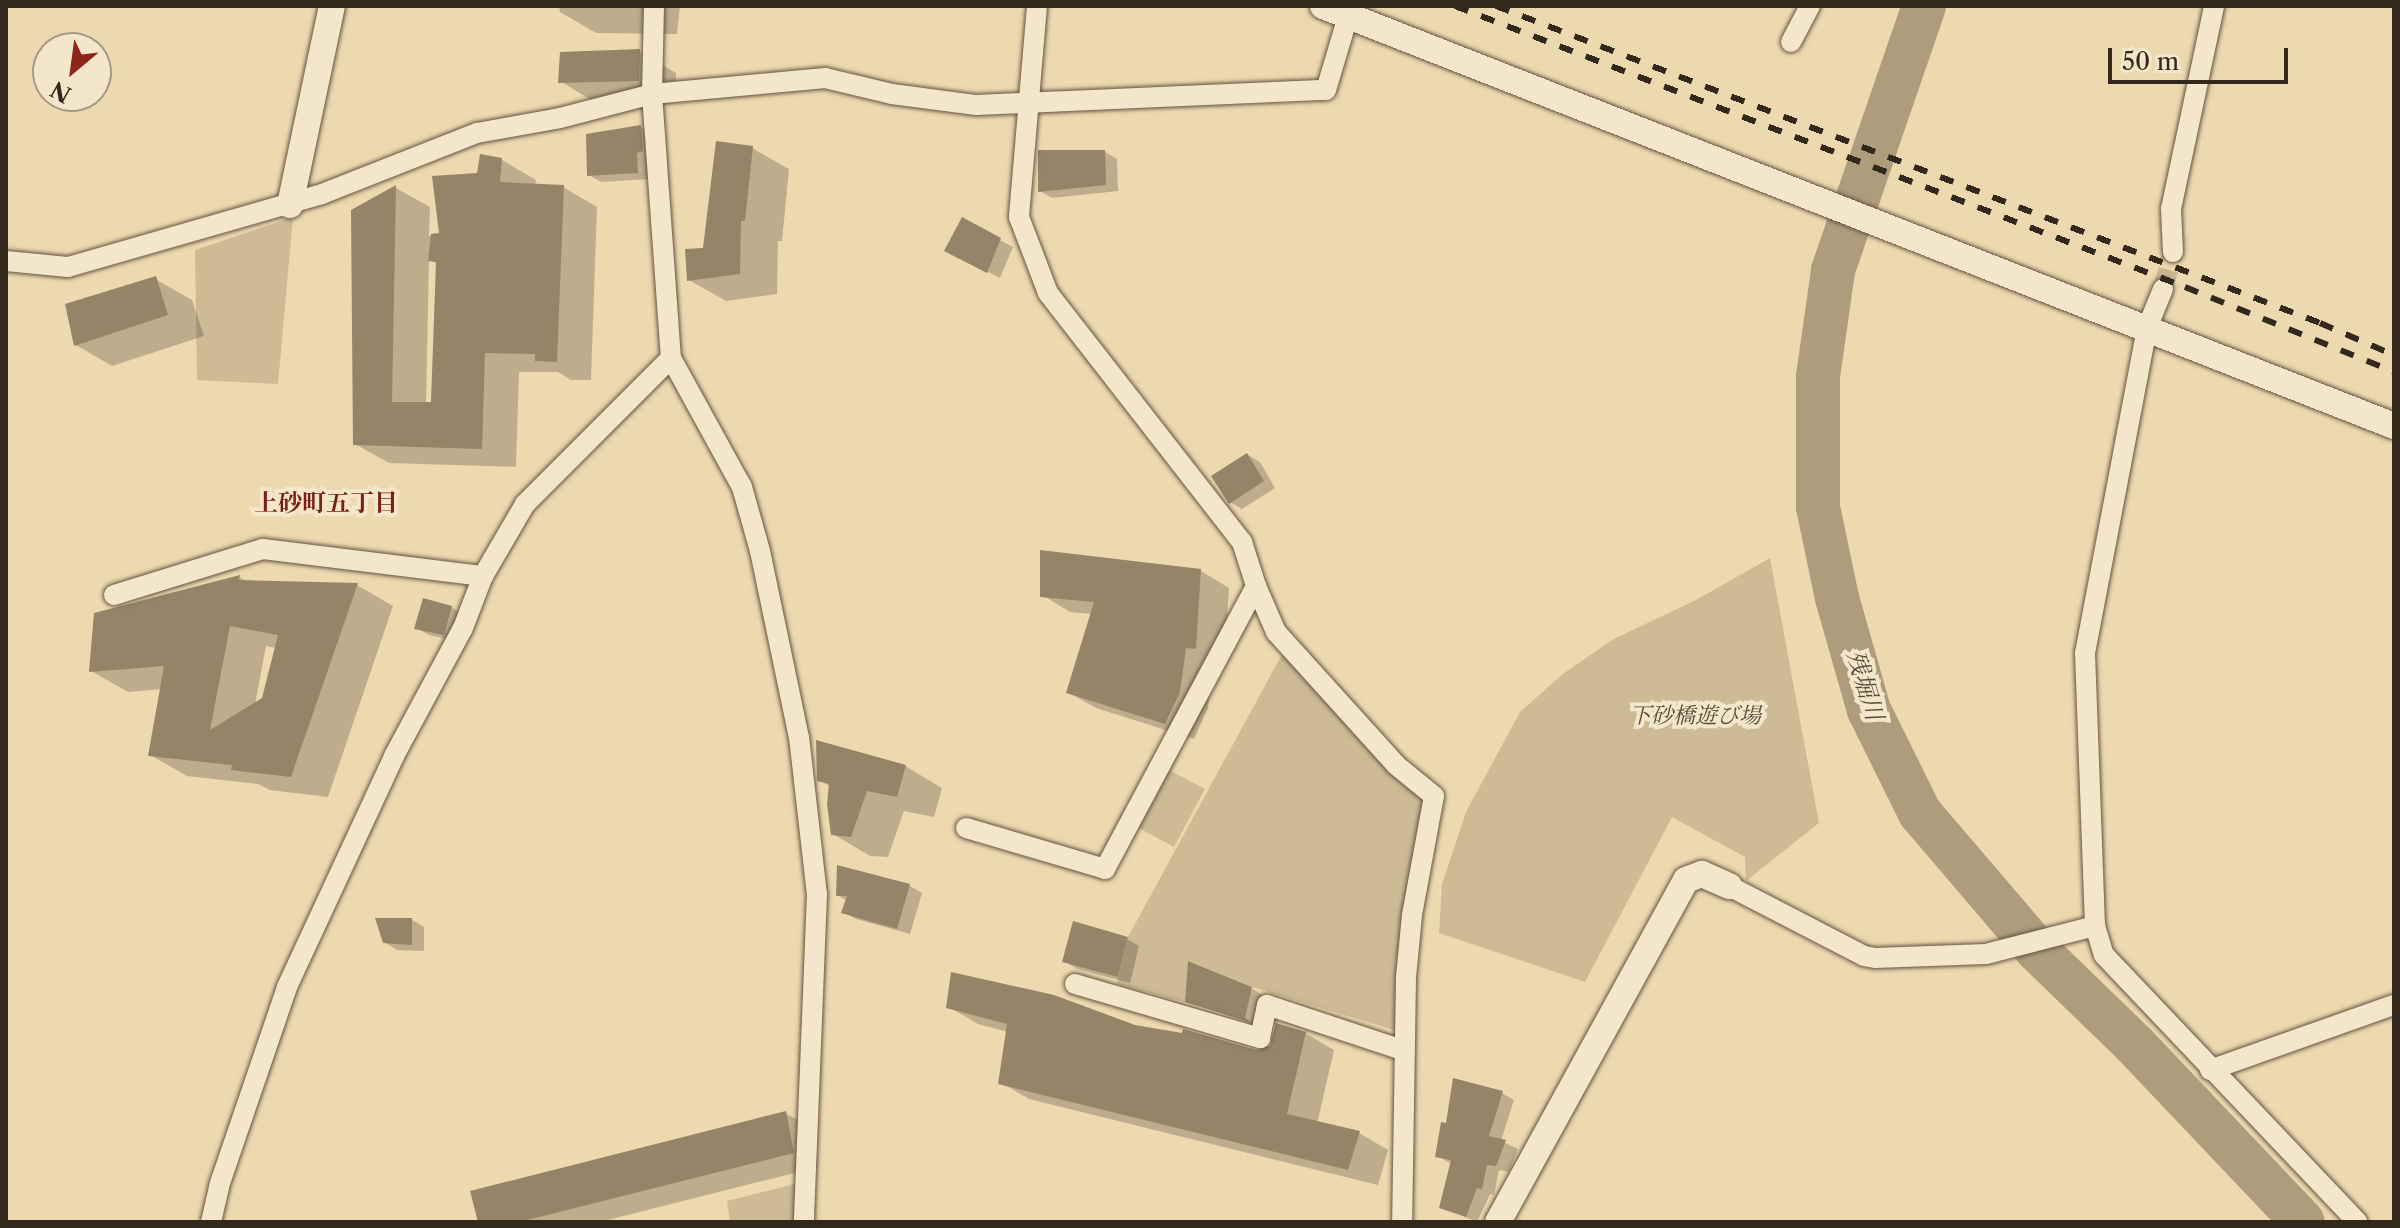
<!DOCTYPE html>
<meta charset="utf-8">
<style>
body{margin:0}
#map{position:relative;width:2400px;height:1228px;overflow:hidden;background:#edd9af;font-family:"Libre Caslon Text","Noto Serif JP",serif}
div>[style]{position:absolute}
.green>*{inset:0;background:#cdbb96}
.shadow>*{inset:0;background:#0003}
.river>*{height:44px;margin:-22px;padding:0 22px;transform-origin:22px;border-radius:22px;background:#ae9d7d}
.building>*{inset:0;background:#948468}
.minor-tunnel>*{height:20px;margin-top:-10px;transform-origin:0;background:repeating-linear-gradient(90deg,#c8b692 0 20px,transparent 0 30px)}
.roads{filter:drop-shadow(0 0 2px #625441) drop-shadow(0 0 2px #625441)}
.minor>*{height:20px;margin:-10px;padding:0 10px;transform-origin:10px;border-radius:10px;background:#f3e6cb}
.tertiary>*{height:26px;margin:-13px;padding:0 13px;transform-origin:13px;border-radius:13px;background:#f3e6cb}
.rail>*{height:6px;margin-top:-3px;transform-origin:0;background:repeating-linear-gradient(90deg,#33281c 0 14px,transparent 0 28px)}
span{translate:-50% -50%;white-space:nowrap;text-align:center;line-height:1.15;-webkit-text-stroke:8px #f3e6cb;paint-order:stroke}
.park-label{font-size:22px;color:#5a4d3a;font-style:italic}
.neighbourhood-label{font-size:24px;color:#7a1f14;font-weight:700}
.water-label{font-size:24px;color:#584b39;font-style:italic}
.frame{position:absolute;inset:0;border:8px solid #33281c;pointer-events:none}
.north{position:absolute;left:32px;top:32px;width:80px;height:80px;box-sizing:border-box;background:#f3e6cb;border:2px solid #a69a85;border-radius:50%;rotate:209deg;font-size:22px;font-weight:700;line-height:32px;text-align:center;color:#33281c}
.north::after{content:'';display:block;margin:auto;width:28px;height:36px;background:#8f2418;clip-path:polygon(50% 0,100% 100%,50% 72%,0 100%)}
.scale{position:absolute;left:2108px;top:48px;width:180px;height:36px;box-sizing:border-box;border:4px solid #33281c;border-top:0;padding-left:10px;font-size:24px;line-height:28px;white-space:nowrap;color:#33281c;-webkit-text-stroke:6px #f3e6cb;paint-order:stroke}
</style>
<div id="map">
<div class="green">
<div style="clip-path:polygon(293px 217px,278px 384px,197px 380px,195px 250px)"></div>
<div style="clip-path:polygon(1770px 558px,1819px 823px,1746px 881px,1745px 857px,1672px 817px,1585px 982px,1439px 933px,1442px 884px,1466px 812px,1520px 712px,1564px 673px,1614px 639px,1696px 600px)"></div>
<div style="clip-path:polygon(1285px 649px,1428px 795px,1404px 1033px,1252px 987px,1189px 961px,1185px 1002px,1117px 984px,1128px 937px)"></div>
<div style="clip-path:polygon(1167px 769px,1205px 789px,1174px 847px,1137px 827px)"></div>
<div style="clip-path:polygon(798px 1183px,796px 1222px,730px 1222px,727px 1201px)"></div>
</div>
<div class="shadow">
<div style="clip-path:polygon(559px 6px,680px 6px,677px 34px,596px 33px,560px 12px)"></div>
<div style="clip-path:polygon(639px 51px,676px 73px,676px 101px,596px 103px,560px 81px)"></div>
<div style="clip-path:polygon(641px 127px,653px 134px,650px 179px,601px 182px,589px 175px)"></div>
<div style="clip-path:polygon(752px 148px,789px 169px,782px 241px,778px 241px,777px 294px,726px 301px,689px 280px)"></div>
<div style="clip-path:polygon(1105px 152px,1117px 159px,1118px 191px,1052px 198px,1040px 191px)"></div>
<div style="clip-path:polygon(evenodd,502px 160px,536px 180px,535px 186px,563px 187px,597px 207px,591px 380px,571px 380px,558px 372px,519px 372px,516px 467px,389px 463px,355px 444px,353px 211px,396px 188px,430px 207px,429px 236px,441px 235px,478px 175px,502px 160px,429px 259px,438px 264px,433px 404px,426px 404px,429px 259px)"></div>
<div style="clip-path:polygon(962px 220px,1013px 247px,1000px 278px,958px 257px)"></div>
<div style="clip-path:polygon(155px 279px,192px 300px,204px 336px,112px 366px,76px 345px)"></div>
<div style="clip-path:polygon(1248px 455px,1260px 462px,1275px 488px,1242px 509px,1230px 502px)"></div>
<div style="clip-path:polygon(1201px 571px,1229px 588px,1224px 664px,1213px 663px,1208px 708px,1194px 739px,1096px 708px,1068px 692px,1093px 614px,1070px 612px,1042px 595px)"></div>
<div style="clip-path:polygon(evenodd,239px 577px,248px 582px,357px 585px,393px 606px,328px 797px,270px 790px,258px 784px,187px 776px,150px 755px,162px 689px,128px 692px,91px 671px,239px 577px,266px 646px,276px 648px,263px 700px,255px 705px,266px 646px)"></div>
<div style="clip-path:polygon(451px 607px,464px 615px,457px 641px,429px 635px,417px 628px)"></div>
<div style="clip-path:polygon(905px 766px,942px 788px,934px 817px,904px 811px,888px 857px,870px 856px,833px 834px,831px 787px,819px 780px)"></div>
<div style="clip-path:polygon(839px 868px,910px 886px,922px 893px,910px 934px,856px 919px,844px 912px,847px 901px,838px 895px)"></div>
<div style="clip-path:polygon(412px 920px,424px 927px,424px 951px,397px 950px,384px 942px)"></div>
<div style="clip-path:polygon(1127px 939px,1139px 946px,1130px 983px,1077px 969px,1065px 961px)"></div>
<div style="clip-path:polygon(1251px 988px,1264px 996px,1258px 1026px,1187px 1001px)"></div>
<div style="clip-path:polygon(949px 1007px,1134px 1027px,1256px 1053px,1305px 1033px,1334px 1050px,1317px 1124px,1359px 1133px,1388px 1150px,1378px 1185px,1029px 1099px,1000px 1082px,1008px 1032px,978px 1024px)"></div>
<div style="clip-path:polygon(1502px 1093px,1514px 1100px,1501px 1141px,1518px 1149px,1509px 1172px,1499px 1170px,1494px 1195px,1490px 1194px,1477px 1222px,1442px 1207px,1452px 1164px,1437px 1156px,1448px 1125px)"></div>
<div style="clip-path:polygon(785px 1113px,811px 1127px,818px 1167px,600px 1222px,480px 1222px)"></div>
</div>
<div class="river">
<div style="left:1924px;top:6px;width:280px;rotate:109deg"></div>
<div style="left:1833px;top:271px;width:107px;rotate:98.1deg"></div>
<div style="left:1818px;top:377px;width:130px;rotate:90deg"></div>
<div style="left:1818px;top:507px;width:93px;rotate:78.2deg"></div>
<div style="left:1837px;top:598px;width:116px;rotate:74.1deg"></div>
<div style="left:1869px;top:710px;width:115px;rotate:63.7deg"></div>
<div style="left:1920px;top:813px;width:180px;rotate:49.5deg"></div>
<div style="left:2037px;top:950px;width:135px;rotate:44.1deg"></div>
<div style="left:2134px;top:1044px;width:245px;rotate:46.5deg"></div>
</div>
<div class="building">
<div style="clip-path:polygon(640px 49px,639px 81px,558px 83px,560px 52px)"></div>
<div style="clip-path:polygon(641px 125px,643px 151px,637px 153px,638px 173px,587px 176px,586px 134px)"></div>
<div style="clip-path:polygon(716px 141px,753px 146px,745px 221px,741px 221px,740px 274px,687px 281px,685px 249px,703px 248px)"></div>
<div style="clip-path:polygon(1038px 150px,1105px 150px,1106px 185px,1038px 192px)"></div>
<div style="clip-path:polygon(480px 154px,502px 158px,500px 182px,564px 185px,557px 362px,535px 361px,535px 354px,485px 353px,482px 449px,353px 445px,351px 210px,396px 185px,392px 402px,431px 402px,436px 262px,428px 261px,431px 234px,439px 233px,432px 176px,477px 173px)"></div>
<div style="clip-path:polygon(962px 217px,1001px 238px,987px 273px,944px 251px)"></div>
<div style="clip-path:polygon(156px 276px,168px 315px,74px 346px,65px 304px)"></div>
<div style="clip-path:polygon(1247px 453px,1264px 481px,1229px 504px,1211px 476px)"></div>
<div style="clip-path:polygon(1040px 550px,1201px 569px,1196px 649px,1186px 648px,1180px 692px,1165px 724px,1066px 693px,1094px 602px,1040px 597px)"></div>
<div style="clip-path:polygon(evenodd,240px 575px,239px 580px,358px 583px,291px 777px,231px 770px,232px 765px,148px 756px,164px 666px,89px 672px,94px 613px,240px 575px,230px 626px,278px 635px,262px 698px,210px 730px,230px 626px)"></div>
<div style="clip-path:polygon(423px 598px,452px 606px,444px 635px,414px 629px)"></div>
<div style="clip-path:polygon(816px 740px,906px 765px,897px 797px,867px 791px,851px 837px,831px 835px,827px 804px,829px 784px,817px 781px)"></div>
<div style="clip-path:polygon(837px 865px,910px 884px,897px 929px,841px 913px,847px 896px,836px 896px)"></div>
<div style="clip-path:polygon(375px 918px,412px 918px,412px 945px,383px 943px)"></div>
<div style="clip-path:polygon(1073px 921px,1128px 937px,1118px 977px,1062px 962px)"></div>
<div style="clip-path:polygon(1188px 961px,1252px 987px,1245px 1018px,1250px 1022px,1185px 1002px)"></div>
<div style="clip-path:polygon(951px 972px,1054px 995px,1135px 1025px,1182px 1033px,1183px 1029px,1256px 1050px,1270px 1046px,1276px 1023px,1306px 1032px,1287px 1114px,1360px 1131px,1348px 1170px,998px 1084px,1007px 1024px,946px 1008px)"></div>
<div style="clip-path:polygon(1453px 1078px,1503px 1091px,1489px 1136px,1506px 1140px,1496px 1166px,1487px 1165px,1482px 1189px,1477px 1188px,1466px 1217px,1439px 1208px,1451px 1160px,1435px 1157px,1441px 1122px,1446px 1123px)"></div>
<div style="clip-path:polygon(786px 1111px,794px 1153px,519px 1222px,478px 1222px,470px 1191px)"></div>
</div>
<div class="minor-tunnel">
<div style="left:2163px;top:289px;width:38px;rotate:-75deg"></div>
</div>
<div class="roads">
<div class="minor">
<div style="left:654px;top:6px;width:88px;rotate:91.3deg"></div>
<div style="left:652px;top:94px;width:265px;rotate:85.9deg"></div>
<div style="left:671px;top:358px;width:147px;rotate:61.2deg"></div>
<div style="left:742px;top:487px;width:66px;rotate:74.3deg"></div>
<div style="left:760px;top:551px;width:190px;rotate:78.2deg"></div>
<div style="left:799px;top:737px;width:158px;rotate:83.5deg"></div>
<div style="left:817px;top:894px;width:328px;rotate:92.3deg"></div>
<div style="left:1037px;top:6px;width:212px;rotate:94.9deg"></div>
<div style="left:1019px;top:217px;width:81px;rotate:69.1deg"></div>
<div style="left:1048px;top:293px;width:316px;rotate:52.1deg"></div>
<div style="left:1242px;top:542px;width:46px;rotate:72.3deg"></div>
<div style="left:1256px;top:586px;width:50px;rotate:66.5deg"></div>
<div style="left:1276px;top:632px;width:179px;rotate:47.9deg"></div>
<div style="left:1396px;top:765px;width:49px;rotate:39.2deg"></div>
<div style="left:1434px;top:796px;width:121px;rotate:100.5deg"></div>
<div style="left:1412px;top:915px;width:62px;rotate:95.5deg"></div>
<div style="left:1406px;top:977px;width:245px;rotate:90.9deg"></div>
<div style="left:1791px;top:42px;width:41px;rotate:-62.2deg"></div>
<div style="left:2173px;top:252px;width:43px;rotate:-92.7deg"></div>
<div style="left:2171px;top:209px;width:208px;rotate:-78deg"></div>
<div style="left:6px;top:261px;width:62px;rotate:5.5deg"></div>
<div style="left:68px;top:267px;width:264px;rotate:-16deg"></div>
<div style="left:322px;top:194px;width:167px;rotate:-21.5deg"></div>
<div style="left:477px;top:133px;width:84px;rotate:-10.2deg"></div>
<div style="left:560px;top:118px;width:95px;rotate:-14.6deg"></div>
<div style="left:652px;top:94px;width:174px;rotate:-5.3deg"></div>
<div style="left:825px;top:78px;width:69px;rotate:13.4deg"></div>
<div style="left:892px;top:94px;width:85px;rotate:7.5deg"></div>
<div style="left:976px;top:105px;width:350px;rotate:-2.5deg"></div>
<div style="left:1326px;top:90px;width:88px;rotate:-73.4deg"></div>
<div style="left:2163px;top:289px;width:42px;rotate:112.3deg"></div>
<div style="left:2147px;top:328px;width:331px;rotate:100.8deg"></div>
<div style="left:2085px;top:653px;width:273px;rotate:87.9deg"></div>
<div style="left:2095px;top:926px;width:30px;rotate:73deg"></div>
<div style="left:2104px;top:955px;width:368px;rotate:46.5deg"></div>
<div style="left:114px;top:595px;width:156px;rotate:-17.2deg"></div>
<div style="left:263px;top:549px;width:222px;rotate:7deg"></div>
<div style="left:966px;top:828px;width:145px;rotate:16.4deg"></div>
<div style="left:1105px;top:869px;width:321px;rotate:-61.9deg"></div>
<div style="left:1729px;top:886px;width:152px;rotate:27.4deg"></div>
<div style="left:1864px;top:956px;width:11px;rotate:10deg"></div>
<div style="left:1875px;top:958px;width:111px;rotate:-2.1deg"></div>
<div style="left:1986px;top:954px;width:113px;rotate:-14.4deg"></div>
<div style="left:1075px;top:984px;width:193px;rotate:16.3deg"></div>
<div style="left:1260px;top:1038px;width:34px;rotate:-78deg"></div>
<div style="left:1267px;top:1005px;width:145px;rotate:18.4deg"></div>
<div style="left:2210px;top:1070px;width:195px;rotate:-19.5deg"></div>
<div style="left:211px;top:1222px;width:37px;rotate:-77deg"></div>
<div style="left:219px;top:1186px;width:210px;rotate:-71.1deg"></div>
<div style="left:287px;top:987px;width:255px;rotate:-65.1deg"></div>
<div style="left:394px;top:756px;width:145px;rotate:-61.7deg"></div>
<div style="left:463px;top:628px;width:56px;rotate:-69deg"></div>
<div style="left:483px;top:576px;width:83px;rotate:-59.7deg"></div>
<div style="left:525px;top:504px;width:206px;rotate:-45deg"></div>
</div>
<div class="tertiary">
<div style="left:1323px;top:6px;width:1150px;rotate:21.41deg"></div>
<div style="left:290px;top:205px;width:203px;rotate:-78.1deg"></div>
<div style="left:1498px;top:1222px;width:390px;rotate:-61.2deg"></div>
<div style="left:1686px;top:880px;width:17px;rotate:-21deg"></div>
<div style="left:1702px;top:874px;width:30px;rotate:24deg"></div>
</div>
</div>
<div class="rail">
<div style="left:1455px;top:6px;width:782px;rotate:21.05deg"></div>
<div style="left:2185px;top:287px;width:226px;rotate:22.1deg"></div>
<div style="left:1496px;top:6px;width:883px;rotate:21.04deg"></div>
<div style="left:2320px;top:323px;width:81px;rotate:23.4deg"></div>
</div>
<div class="park-label">
<span style="left:1695px;top:716px">下砂橋遊び場</span>
</div>
<div class="neighbourhood-label">
<span style="left:326px;top:503px">上砂町五丁目</span>
</div>
<div class="water-label">
<span style="left:1865px;top:685px;rotate:73deg">残堀川</span>
</div>
<div class="frame"></div>
<div class="north">N</div>
<div class="scale">50 m</div>
</div>
